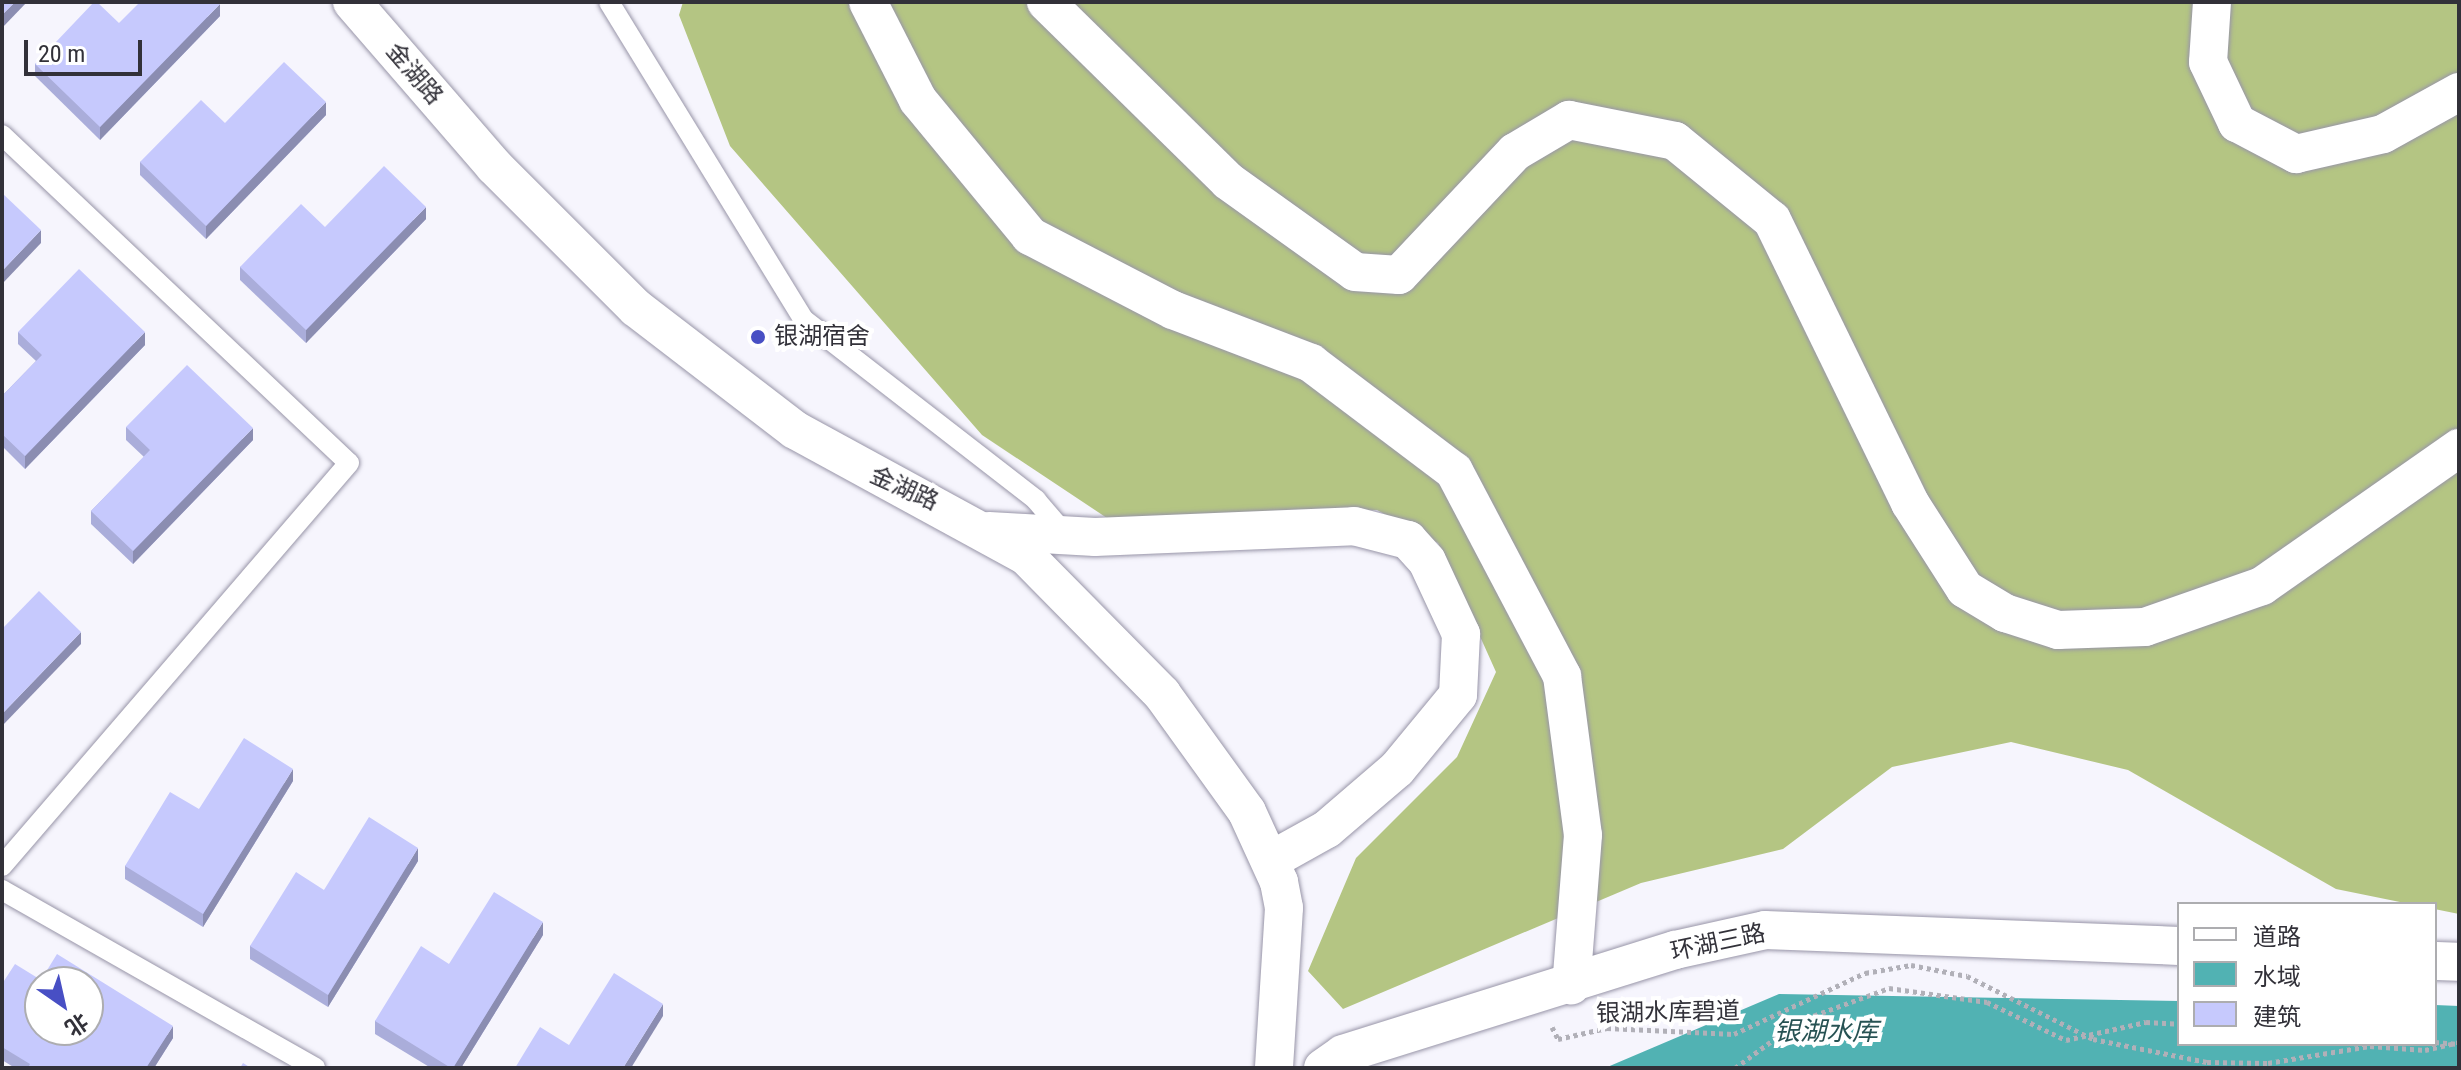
<!DOCTYPE html>
<meta charset="utf-8">
<style>
body{margin:0}
#map{position:relative;width:2461px;height:1070px;overflow:hidden;background:#f6f5fd;font-family:"Roboto Condensed","Noto Sans SC",sans-serif}
div>[style]{position:absolute}
.forest>*{inset:0;background:#b4c583}
.water>*{inset:0;background:#51b2b3}
.path>*{height:5px;margin-top:-2.5px;transform-origin:0;background:repeating-linear-gradient(90deg,#b1b0b8 0 4px,transparent 0 8px)}
.roads{filter:drop-shadow(0 0 2px #9895a8) drop-shadow(0 0 2px #9895a8)}
.service>*{height:20px;margin:-10px;padding:0 10px;transform-origin:10px;border-radius:10px;background:#fff}
.minor>*{height:38px;margin:-19px;padding:0 19px;transform-origin:19px;border-radius:19px;background:#fff}
.path-bridge>*{height:5px;margin-top:-2.5px;transform-origin:0;background:repeating-linear-gradient(90deg,#b1b0b8 0 4px,transparent 0 8px)}
.wall>*{inset:0;background:#aaadda}
.shaded-wall>*{inset:0;background:#8b8db1}
.building>*{inset:0;background:#c6c9fd}
.dots>*{width:22px;height:22px;translate:-50% -50%;box-sizing:border-box;border:4px solid #fff;border-radius:50%}
span{translate:-50% -50%;white-space:nowrap;text-align:center;line-height:1.15;-webkit-text-stroke:8px #fff;paint-order:stroke}
.street-label{font-size:24px;color:#323139}
.poi-label{font-size:24px;color:#323139}
.left{translate:0 -50%;text-align:left}
.water-label{font-size:26px;color:#275253;font-style:italic}
.frame{position:absolute;inset:0;border:4px solid #323139;pointer-events:none}
.legend{position:absolute;left:2177px;top:902px;width:260px;height:144px;box-sizing:border-box;background:#fff;border:2px solid #adadb0;margin:0;padding:10px 14px;list-style:none;font-size:24px;color:#323139}
.legend li{display:flex;align-items:center;gap:16px;height:40px}
.legend b{width:40px;border:2px solid #adadb0}
.north{position:absolute;left:24px;top:966px;width:80px;height:80px;box-sizing:border-box;background:#fff;border:2px solid #adadb0;border-radius:50%;rotate:146deg;font-size:22px;font-weight:700;line-height:32px;text-align:center;color:#323139}
.north::after{content:'';display:block;margin:auto;width:28px;height:36px;background:#484fc4;clip-path:polygon(50% 0,100% 100%,50% 72%,0 100%)}
.scale{position:absolute;left:24px;top:40px;width:118px;height:36px;box-sizing:border-box;border:4px solid #323139;border-top:0;padding-left:10px;font-size:24px;line-height:28px;white-space:nowrap;color:#323139;-webkit-text-stroke:6px #fff;paint-order:stroke}
</style>
<div id="map">
<div class="forest">
<div style="clip-path:polygon(683px 2px,2459px 2px,2459px 914px,2336px 889px,2128px 770px,2011px 742px,1892px 767px,1783px 849px,1641px 883px,1343px 1009px,1308px 971px,1356px 858px,1457px 757px,1496px 672px,1438px 543px,1377px 510px,1110px 520px,982px 435px,730px 146px,679px 15px)"></div>
</div>
<div class="water">
<div style="clip-path:polygon(1779px 994px,2179px 1001px,2179px 1044px,2435px 1044px,2435px 1005px,2459px 1006px,2459px 1068px,1605px 1068px)"></div>
</div>
<div class="path">
<div style="left:1552px;top:1027px;width:13px;rotate:63deg"></div>
<div style="left:2435px;top:1042px;width:24px;rotate:5deg"></div>
<div style="left:1735px;top:1068px;width:79px;rotate:-36.3deg"></div>
<div style="left:1799px;top:1021px;width:96px;rotate:-20.1deg"></div>
<div style="left:1889px;top:988px;width:99px;rotate:8.1deg"></div>
<div style="left:1987px;top:1002px;width:88px;rotate:25.7deg"></div>
<div style="left:2066px;top:1040px;width:82px;rotate:-12.7deg"></div>
<div style="left:2146px;top:1022px;width:33px;rotate:3deg"></div>
</div>
<div class="roads">
<div class="service">
<div style="left:609px;top:2px;width:372px;rotate:58.5deg"></div>
<div style="left:803px;top:319px;width:295px;rotate:37.8deg"></div>
<div style="left:1036px;top:500px;width:46px;rotate:49.4deg"></div>
<div style="left:2px;top:135px;width:477px;rotate:43.4deg"></div>
<div style="left:349px;top:463px;width:532px;rotate:130.73deg"></div>
<div style="left:2px;top:890px;width:360px;rotate:29.6deg"></div>
</div>
<div class="minor">
<div style="left:352px;top:2px;width:217px;rotate:49.1deg"></div>
<div style="left:494px;top:166px;width:201px;rotate:45deg"></div>
<div style="left:636px;top:308px;width:200px;rotate:37.5deg"></div>
<div style="left:795px;top:430px;width:263px;rotate:28.6deg"></div>
<div style="left:1026px;top:556px;width:194px;rotate:45.4deg"></div>
<div style="left:1162px;top:694px;width:145px;rotate:54.2deg"></div>
<div style="left:1247px;top:812px;width:77px;rotate:65.4deg"></div>
<div style="left:1279px;top:882px;width:26px;rotate:79deg"></div>
<div style="left:1284px;top:908px;width:160px;rotate:93.6deg"></div>
<div style="left:868px;top:2px;width:110px;rotate:63deg"></div>
<div style="left:918px;top:100px;width:176px;rotate:50.5deg"></div>
<div style="left:1030px;top:236px;width:161px;rotate:27.4deg"></div>
<div style="left:1173px;top:310px;width:148px;rotate:21deg"></div>
<div style="left:1311px;top:363px;width:179px;rotate:37.1deg"></div>
<div style="left:1454px;top:471px;width:232px;rotate:62.2deg"></div>
<div style="left:1562px;top:676px;width:160px;rotate:82.5deg"></div>
<div style="left:1583px;top:835px;width:151px;rotate:94.5deg"></div>
<div style="left:1046px;top:2px;width:255px;rotate:44.5deg"></div>
<div style="left:1228px;top:181px;width:156px;rotate:35.6deg"></div>
<div style="left:1355px;top:272px;width:44px;rotate:3.9deg"></div>
<div style="left:1399px;top:275px;width:169px;rotate:-46.7deg"></div>
<div style="left:1515px;top:152px;width:63px;rotate:-30.7deg"></div>
<div style="left:1569px;top:120px;width:108px;rotate:11.2deg"></div>
<div style="left:1675px;top:141px;width:125px;rotate:39.2deg"></div>
<div style="left:1772px;top:220px;width:315px;rotate:64deg"></div>
<div style="left:1910px;top:503px;width:102px;rotate:57.4deg"></div>
<div style="left:1965px;top:589px;width:47px;rotate:31deg"></div>
<div style="left:2005px;top:613px;width:56px;rotate:17.8deg"></div>
<div style="left:2058px;top:630px;width:87px;rotate:-2deg"></div>
<div style="left:2145px;top:627px;width:124px;rotate:-19.3deg"></div>
<div style="left:2262px;top:586px;width:241px;rotate:-35deg"></div>
<div style="left:2212px;top:2px;width:60px;rotate:93.8deg"></div>
<div style="left:2208px;top:62px;width:68px;rotate:64.6deg"></div>
<div style="left:2237px;top:123px;width:67px;rotate:27.7deg"></div>
<div style="left:2296px;top:154px;width:89px;rotate:-12.9deg"></div>
<div style="left:2383px;top:134px;width:87px;rotate:-28.9deg"></div>
<div style="left:989px;top:531px;width:106px;rotate:3.2deg"></div>
<div style="left:1095px;top:537px;width:259px;rotate:-2.4deg"></div>
<div style="left:1354px;top:526px;width:56px;rotate:14.5deg"></div>
<div style="left:1408px;top:540px;width:28px;rotate:48deg"></div>
<div style="left:1427px;top:561px;width:81px;rotate:65deg"></div>
<div style="left:1461px;top:634px;width:61px;rotate:92.8deg"></div>
<div style="left:1458px;top:695px;width:96px;rotate:129.5deg"></div>
<div style="left:1397px;top:769px;width:92px;rotate:139.4deg"></div>
<div style="left:1327px;top:829px;width:64px;rotate:151deg"></div>
<div style="left:2435px;top:961px;width:24px;rotate:2deg"></div>
<div style="left:1323px;top:1068px;width:24px;rotate:-35deg"></div>
<div style="left:1343px;top:1054px;width:348px;rotate:-17.4deg"></div>
<div style="left:1675px;top:950px;width:92px;rotate:-12.5deg"></div>
<div style="left:1765px;top:930px;width:414px;rotate:2.2deg"></div>
</div>
</div>
<div class="path-bridge">
<div style="left:1558px;top:1039px;width:50px;rotate:-12.7deg"></div>
<div style="left:1607px;top:1028px;width:127px;rotate:2.7deg"></div>
<div style="left:1734px;top:1034px;width:145px;rotate:-25deg"></div>
<div style="left:1865px;top:973px;width:47px;rotate:-9.9deg"></div>
<div style="left:1911px;top:965px;width:57px;rotate:11.1deg"></div>
<div style="left:1967px;top:976px;width:141px;rotate:26.6deg"></div>
<div style="left:2093px;top:1039px;width:116px;rotate:11.4deg"></div>
<div style="left:2207px;top:1062px;width:61px;rotate:0.9deg"></div>
<div style="left:2268px;top:1063px;width:103px;rotate:-9.5deg"></div>
<div style="left:2370px;top:1046px;width:55px;rotate:4.2deg"></div>
<div style="left:2425px;top:1050px;width:35px;rotate:-13deg"></div>
</div>
<div class="wall">
<div style="clip-path:polygon(220px 16px,100px 140px,35px 76px,35px 64px,119px 23px)"></div>
<div style="clip-path:polygon(326px 115px,206px 239px,140px 175px,140px 162px,225px 123px)"></div>
<div style="clip-path:polygon(426px 219px,306px 343px,240px 280px,240px 267px,325px 227px)"></div>
<div style="clip-path:polygon(18px 332px,145px 345px,25px 469px,2px 446px,2px 396px,36px 361px,18px 344px)"></div>
<div style="clip-path:polygon(126px 427px,253px 440px,133px 564px,91px 524px,91px 511px,144px 457px,126px 440px)"></div>
<div style="clip-path:polygon(293px 781px,203px 927px,125px 879px,125px 866px,199px 809px)"></div>
<div style="clip-path:polygon(418px 861px,328px 1007px,250px 959px,250px 946px,324px 890px)"></div>
<div style="clip-path:polygon(543px 935px,461px 1068px,431px 1068px,375px 1034px,375px 1021px,449px 964px)"></div>
<div style="clip-path:polygon(41px 980px,173px 1038px,154px 1068px,15px 1068px,2px 1060px,2px 984px)"></div>
</div>
<div class="shaded-wall">
<div style="clip-path:polygon(15px 2px,27px 2px,2px 28px,2px 15px)"></div>
<div style="clip-path:polygon(220px 4px,220px 16px,100px 140px,100px 127px)"></div>
<div style="clip-path:polygon(326px 102px,326px 115px,206px 239px,206px 226px)"></div>
<div style="clip-path:polygon(426px 207px,426px 219px,306px 343px,306px 330px)"></div>
<div style="clip-path:polygon(41px 230px,41px 243px,2px 284px,2px 271px)"></div>
<div style="clip-path:polygon(145px 332px,145px 345px,25px 469px,25px 456px)"></div>
<div style="clip-path:polygon(253px 428px,253px 440px,133px 564px,133px 551px)"></div>
<div style="clip-path:polygon(81px 632px,81px 644px,2px 726px,2px 714px)"></div>
<div style="clip-path:polygon(293px 769px,293px 781px,203px 927px,203px 914px)"></div>
<div style="clip-path:polygon(418px 848px,418px 861px,328px 1007px,328px 995px)"></div>
<div style="clip-path:polygon(543px 922px,543px 935px,461px 1068px,453px 1068px)"></div>
<div style="clip-path:polygon(663px 1004px,663px 1016px,631px 1068px,623px 1068px)"></div>
<div style="clip-path:polygon(173px 1026px,173px 1038px,154px 1068px,146px 1068px)"></div>
</div>
<div class="building">
<div style="clip-path:polygon(2px 2px,15px 2px,2px 15px)"></div>
<div style="clip-path:polygon(94px 2px,97px 2px,119px 23px,140px 2px,218px 2px,220px 4px,100px 127px,35px 64px)"></div>
<div style="clip-path:polygon(284px 62px,326px 102px,206px 226px,140px 162px,201px 100px,225px 123px)"></div>
<div style="clip-path:polygon(384px 166px,426px 207px,306px 330px,240px 267px,301px 204px,325px 227px)"></div>
<div style="clip-path:polygon(2px 193px,41px 230px,2px 271px)"></div>
<div style="clip-path:polygon(79px 269px,145px 332px,25px 456px,2px 434px,2px 396px,42px 355px,18px 332px)"></div>
<div style="clip-path:polygon(187px 365px,253px 428px,133px 551px,91px 511px,150px 450px,126px 427px)"></div>
<div style="clip-path:polygon(39px 591px,81px 632px,2px 714px,2px 629px)"></div>
<div style="clip-path:polygon(244px 738px,293px 769px,203px 914px,125px 866px,170px 792px,199px 809px)"></div>
<div style="clip-path:polygon(369px 817px,418px 848px,328px 995px,250px 946px,296px 872px,324px 890px)"></div>
<div style="clip-path:polygon(494px 892px,543px 922px,453px 1068px,451px 1068px,375px 1021px,421px 946px,449px 964px)"></div>
<div style="clip-path:polygon(evenodd,57px 954px,173px 1026px,146px 1068px,28px 1068px,30px 1064px,2px 1047px,2px 984px,15px 964px,41px 980px,57px 954px,40px 982px,88px 982px,88px 1030px,40px 1030px,40px 982px)"></div>
<div style="clip-path:polygon(614px 973px,663px 1004px,623px 1068px,515px 1068px,540px 1027px,569px 1045px)"></div>
<div style="clip-path:polygon(243px 1063px,251px 1068px,240px 1068px)"></div>
</div>
<div class="dots">
<div style="left:758px;top:337px;background:#484fc4"></div>
</div>
<div class="street-label">
<span style="left:414px;top:74px;rotate:49deg">金湖路</span>
<span style="left:904px;top:489px;rotate:24deg">金湖路</span>
<span style="left:1718px;top:943px;rotate:-12deg">环湖三路</span>
<span style="left:1668px;top:1013px;rotate:-1deg">银湖水库碧道</span>
</div>
<div class="poi-label">
<span class="left" style="left:774px;top:337px">银湖宿舍</span>
</div>
<div class="water-label">
<span style="left:1826px;top:1032px">银湖水库</span>
</div>
<div class="frame"></div>
<ul class="legend">
<li><b style="height:10px;background:#fff"></b>道路</li>
<li><b style="height:22px;background:#51b2b3"></b>水域</li>
<li><b style="height:22px;background:#c6c9fd"></b>建筑</li>
</ul>
<div class="north">北</div>
<div class="scale">20 m</div>
</div>
